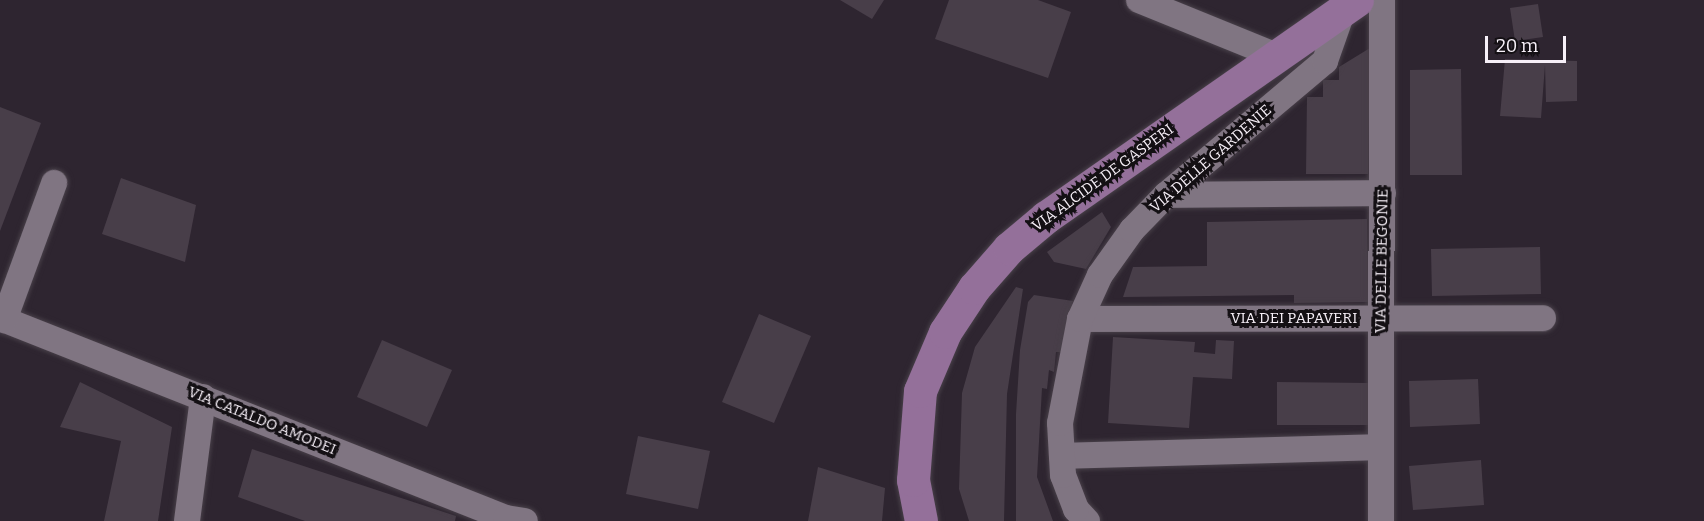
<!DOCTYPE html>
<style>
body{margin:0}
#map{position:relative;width:1704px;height:521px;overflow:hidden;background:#2e2530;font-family:Bitter,serif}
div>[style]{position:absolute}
.building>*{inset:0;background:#483e49}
.roads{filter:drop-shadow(0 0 2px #484049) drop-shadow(0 0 2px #484049)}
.street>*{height:26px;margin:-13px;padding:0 13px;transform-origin:13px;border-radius:13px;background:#807582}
.secondary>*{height:33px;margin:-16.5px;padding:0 16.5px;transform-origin:16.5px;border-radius:16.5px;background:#94709a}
span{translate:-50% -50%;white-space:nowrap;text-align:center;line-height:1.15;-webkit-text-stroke:6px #141014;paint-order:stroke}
.street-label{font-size:15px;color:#f7f0f8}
.scale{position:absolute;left:1485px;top:36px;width:81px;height:27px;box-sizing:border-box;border:3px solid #f7f0f8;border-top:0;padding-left:8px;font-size:18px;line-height:21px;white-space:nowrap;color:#f7f0f8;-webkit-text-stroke:4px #141014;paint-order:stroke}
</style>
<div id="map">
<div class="building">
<div style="clip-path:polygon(840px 0,884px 0,872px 19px)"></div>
<div style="clip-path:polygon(949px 0,1038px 0,1071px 12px,1048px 78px,935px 39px)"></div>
<div style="clip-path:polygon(1538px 4px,1543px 37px,1515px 41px,1510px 8px)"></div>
<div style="clip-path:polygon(1370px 48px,1368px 174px,1306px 174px,1307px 97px,1323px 97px,1323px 80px,1339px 80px,1339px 67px)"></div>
<div style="clip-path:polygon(1505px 59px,1577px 61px,1577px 101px,1546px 102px,1545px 65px,1541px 118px,1500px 116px)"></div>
<div style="clip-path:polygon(1461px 69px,1462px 175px,1410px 175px,1410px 70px)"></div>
<div style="clip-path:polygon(0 107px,41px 123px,0 231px)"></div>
<div style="clip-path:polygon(121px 178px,196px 205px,185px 262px,102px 234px)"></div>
<div style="clip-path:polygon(1102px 212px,1111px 227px,1086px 269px,1054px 262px,1047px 252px)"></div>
<div style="clip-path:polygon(1367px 219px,1368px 302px,1294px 303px,1294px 295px,1123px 297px,1133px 267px,1207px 266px,1207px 222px)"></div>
<div style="clip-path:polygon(1540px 247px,1541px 294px,1432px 296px,1431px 249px)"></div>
<div style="clip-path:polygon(1016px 287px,1023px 289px,1007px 394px,1004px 521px,969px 521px,959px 489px,962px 393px,975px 347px)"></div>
<div style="clip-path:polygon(1034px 295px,1073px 301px,1061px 352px,1056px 352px,1054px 372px,1049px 370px,1047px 389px,1042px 388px,1037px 477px,1053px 521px,1016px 521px,1016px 414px,1020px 350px,1028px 302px)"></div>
<div style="clip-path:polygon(759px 314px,811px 336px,774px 423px,722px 402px)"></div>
<div style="clip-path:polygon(1113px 337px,1195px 342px,1194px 352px,1215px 354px,1216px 340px,1234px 341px,1232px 379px,1193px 377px,1189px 428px,1108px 423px)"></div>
<div style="clip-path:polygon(382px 340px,452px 370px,427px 427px,357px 397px)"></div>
<div style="clip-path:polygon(1478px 379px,1480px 424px,1410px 427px,1409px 381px)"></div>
<div style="clip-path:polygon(80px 382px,172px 427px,158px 521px,104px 521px,121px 441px,60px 427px)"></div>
<div style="clip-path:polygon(1277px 382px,1368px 383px,1368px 425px,1277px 425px)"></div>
<div style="clip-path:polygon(638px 436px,710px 451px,698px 509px,626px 494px)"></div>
<div style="clip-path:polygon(252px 449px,456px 516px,455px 521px,305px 521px,238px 497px)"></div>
<div style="clip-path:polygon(1481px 460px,1484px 505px,1413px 510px,1409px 466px)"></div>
<div style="clip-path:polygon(818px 467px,885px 488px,882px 521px,808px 521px)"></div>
</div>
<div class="roads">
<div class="street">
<div style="left:1139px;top:0;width:149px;rotate:22.1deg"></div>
<div style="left:1166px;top:195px;width:217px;rotate:-0.5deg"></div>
<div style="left:0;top:318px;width:544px;rotate:21.57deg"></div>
<div style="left:506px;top:518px;width:19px;rotate:9deg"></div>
<div style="left:1080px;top:319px;width:463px;rotate:-0.1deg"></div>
<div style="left:4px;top:320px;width:146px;rotate:-69.9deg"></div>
<div style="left:1062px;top:456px;width:318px;rotate:-1.6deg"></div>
<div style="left:187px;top:521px;width:125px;rotate:-82.6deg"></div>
<div style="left:1087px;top:521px;width:16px;rotate:-133deg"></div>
<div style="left:1076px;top:509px;width:36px;rotate:-111deg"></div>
<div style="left:1063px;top:475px;width:52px;rotate:-93.3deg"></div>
<div style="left:1060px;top:423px;width:106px;rotate:-79.1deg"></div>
<div style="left:1080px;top:319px;width:48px;rotate:-65.6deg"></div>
<div style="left:1100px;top:275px;width:55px;rotate:-54.6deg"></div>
<div style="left:1132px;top:230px;width:49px;rotate:-45.8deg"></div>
<div style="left:1166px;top:195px;width:208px;rotate:-40.1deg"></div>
<div style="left:1325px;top:61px;width:54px;rotate:-70.6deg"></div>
<div style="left:1381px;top:521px;width:521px;rotate:-89.89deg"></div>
</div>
<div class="secondary">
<div style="left:921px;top:521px;width:42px;rotate:-101deg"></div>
<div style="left:913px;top:480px;width:89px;rotate:-85.5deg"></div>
<div style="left:920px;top:391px;width:64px;rotate:-67deg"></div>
<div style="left:945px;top:332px;width:53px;rotate:-56.6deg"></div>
<div style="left:974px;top:288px;width:53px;rotate:-48.8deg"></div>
<div style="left:1009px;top:248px;width:48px;rotate:-40deg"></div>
<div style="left:1046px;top:217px;width:379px;rotate:-34.9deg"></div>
</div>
</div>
<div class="street-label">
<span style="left:1211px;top:159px;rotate:-41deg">VIA DELLE GARDENIE</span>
<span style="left:1103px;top:178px;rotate:-36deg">VIA ALCIDE DE GASPERI</span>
<span style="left:1382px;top:261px;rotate:-89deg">VIA DELLE BEGONIE</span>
<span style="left:1294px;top:319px">VIA DEI PAPAVERI</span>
<span style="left:262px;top:421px;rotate:22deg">VIA CATALDO AMODEI</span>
</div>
<div class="scale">20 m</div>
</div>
